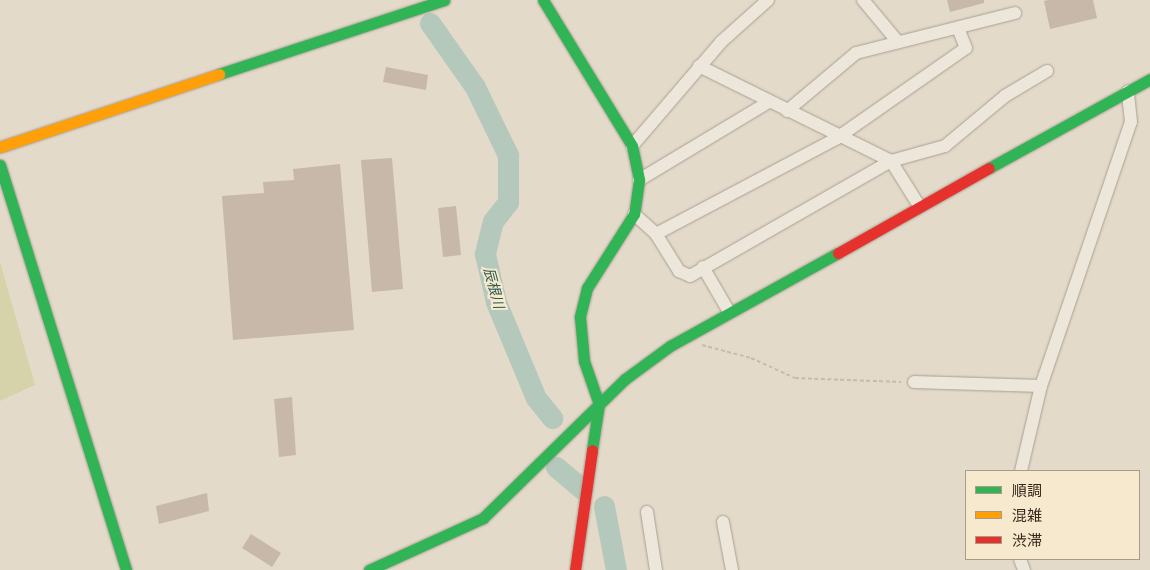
<!DOCTYPE html>
<meta charset="utf-8">
<style>
body{margin:0}
#map{position:relative;width:1150px;height:570px;overflow:hidden;background:#e4dac9;font-family:"Noto Serif","Noto Sans JP",serif}
div>[style]{position:absolute}
.green>*{inset:0;background:#d6d3aa}
.river>*{height:21px;margin:-10.5px;padding:0 10.5px;transform-origin:10.5px;border-radius:10.5px;background:#b5c8bc}
.building>*{inset:0;background:#c8b8aa}
.path>*{height:2px;margin-top:-1px;transform-origin:0;background:repeating-linear-gradient(90deg,#c4bcb2 0 4px,transparent 0 6.5px)}
.roads{filter:drop-shadow(0 0 1px #a99f93) drop-shadow(0 0 1px #a99f93)}
.street>*{height:12px;margin:-6px;padding:0 6px;transform-origin:6px;border-radius:6px;background:#ece6db}
.fast>*{height:11px;margin:-5.5px;padding:0 5.5px;transform-origin:5.5px;border-radius:5.5px;background:#30b455}
.slow>*{height:11px;margin:-5.5px;padding:0 5.5px;transform-origin:5.5px;border-radius:5.5px;background:#ff9f0a}
.jam>*{height:11px;margin:-5.5px;padding:0 5.5px;transform-origin:5.5px;border-radius:5.5px;background:#e5322d}
span{translate:-50% -50%;white-space:nowrap;text-align:center;line-height:1.15;-webkit-text-stroke:4px #f7e9cd;paint-order:stroke}
.water-label{font-size:14px;color:#2a5852;font-style:italic}
.legend{position:absolute;left:965px;top:470px;width:175px;height:90px;box-sizing:border-box;background:#f7e9cd;border:1px solid #aa9b86;margin:0;padding:6px 9px;list-style:none;font-size:15px;color:#37271b}
.legend li{display:flex;align-items:center;gap:10px;height:25px}
.legend b{width:25px;border:1px solid #aa9b86}
</style>
<div id="map">
<div class="green">
<div style="clip-path:polygon(0 262px,35px 385px,0 401px)"></div>
</div>
<div class="river">
<div style="left:430px;top:23px;width:78px;rotate:54.9deg"></div>
<div style="left:475px;top:87px;width:76px;rotate:64.1deg"></div>
<div style="left:508px;top:155px;width:47px;rotate:90deg"></div>
<div style="left:508px;top:202px;width:24px;rotate:128deg"></div>
<div style="left:493px;top:221px;width:34px;rotate:104deg"></div>
<div style="left:485px;top:254px;width:49px;rotate:77.1deg"></div>
<div style="left:496px;top:302px;width:104px;rotate:67.4deg"></div>
<div style="left:536px;top:398px;width:26px;rotate:51deg"></div>
<div style="left:556px;top:467px;width:34px;rotate:40deg"></div>
<div style="left:604px;top:506px;width:65px;rotate:79.4deg"></div>
</div>
<div class="building">
<div style="clip-path:polygon(947px 0,984px 0,984px 3px,950px 12px)"></div>
<div style="clip-path:polygon(1048px 0,1093px 0,1097px 18px,1050px 29px,1044px 1px)"></div>
<div style="clip-path:polygon(386px 67px,428px 75px,426px 90px,383px 82px)"></div>
<div style="clip-path:polygon(392px 158px,403px 289px,372px 292px,361px 160px)"></div>
<div style="clip-path:polygon(340px 164px,354px 330px,233px 340px,222px 196px,264px 193px,263px 182px,294px 180px,293px 169px)"></div>
<div style="clip-path:polygon(456px 206px,461px 255px,443px 257px,438px 208px)"></div>
<div style="clip-path:polygon(292px 397px,296px 455px,279px 457px,274px 399px)"></div>
<div style="clip-path:polygon(207px 493px,209px 511px,159px 524px,156px 506px)"></div>
<div style="clip-path:polygon(251px 534px,281px 553px,272px 567px,242px 548px)"></div>
</div>
<div class="path">
<div style="left:702px;top:345px;width:51px;rotate:14.9deg"></div>
<div style="left:751px;top:358px;width:48px;rotate:24.4deg"></div>
<div style="left:795px;top:378px;width:106px;rotate:2.2deg"></div>
</div>
<div class="roads">
<div class="street">
<div style="left:863px;top:0;width:55px;rotate:50.2deg"></div>
<div style="left:699px;top:66px;width:214px;rotate:26.3deg"></div>
<div style="left:891px;top:161px;width:51px;rotate:57.9deg"></div>
<div style="left:787px;top:111px;width:90px;rotate:-40deg"></div>
<div style="left:856px;top:53px;width:164px;rotate:-14.1deg"></div>
<div style="left:632px;top:146px;width:137px;rotate:-49.4deg"></div>
<div style="left:721px;top:42px;width:63px;rotate:-41.8deg"></div>
<div style="left:639px;top:180px;width:152px;rotate:-31deg"></div>
<div style="left:634px;top:214px;width:30px;rotate:42deg"></div>
<div style="left:656px;top:234px;width:44px;rotate:58.1deg"></div>
<div style="left:679px;top:271px;width:12px;rotate:24deg"></div>
<div style="left:690px;top:276px;width:232px;rotate:-29.8deg"></div>
<div style="left:891px;top:161px;width:56px;rotate:-15.5deg"></div>
<div style="left:945px;top:146px;width:78px;rotate:-39.8deg"></div>
<div style="left:1005px;top:96px;width:49px;rotate:-30.8deg"></div>
<div style="left:656px;top:234px;width:205px;rotate:-27.9deg"></div>
<div style="left:837px;top:138px;width:157px;rotate:-34.9deg"></div>
<div style="left:966px;top:48px;width:22px;rotate:-112deg"></div>
<div style="left:703px;top:267px;width:50px;rotate:59.8deg"></div>
<div style="left:914px;top:382px;width:127px;rotate:1.8deg"></div>
<div style="left:1021px;top:471px;width:87px;rotate:-76.8deg"></div>
<div style="left:1041px;top:386px;width:279px;rotate:-71.2deg"></div>
<div style="left:1131px;top:122px;width:31px;rotate:-96deg"></div>
<div style="left:647px;top:512px;width:59px;rotate:81.2deg"></div>
<div style="left:723px;top:522px;width:49px;rotate:79.4deg"></div>
<div style="left:1020px;top:559px;width:12px;rotate:70deg"></div>
</div>
<div class="fast">
<div style="left:543px;top:0;width:171px;rotate:58.6deg"></div>
<div style="left:632px;top:146px;width:35px;rotate:78deg"></div>
<div style="left:639px;top:180px;width:34px;rotate:98deg"></div>
<div style="left:634px;top:214px;width:88px;rotate:122.4deg"></div>
<div style="left:587px;top:288px;width:30px;rotate:104deg"></div>
<div style="left:580px;top:317px;width:44px;rotate:84.8deg"></div>
<div style="left:584px;top:361px;width:46px;rotate:70.8deg"></div>
<div style="left:599px;top:404px;width:47px;rotate:98.7deg"></div>
<div style="left:219px;top:74px;width:237px;rotate:-18.2deg"></div>
<div style="left:0;top:165px;width:424px;rotate:72.7deg"></div>
<div style="left:989px;top:168px;width:184px;rotate:-28.9deg"></div>
<div style="left:369px;top:570px;width:125px;rotate:-24.5deg"></div>
<div style="left:483px;top:518px;width:199px;rotate:-44.4deg"></div>
<div style="left:625px;top:379px;width:56px;rotate:-36.3deg"></div>
<div style="left:670px;top:346px;width:192px;rotate:-29deg"></div>
</div>
<div class="slow">
<div style="left:0;top:147px;width:231px;rotate:-18.4deg"></div>
</div>
<div class="jam">
<div style="left:838px;top:253px;width:173px;rotate:-29.4deg"></div>
<div style="left:575px;top:570px;width:121px;rotate:-81.9deg"></div>
</div>
</div>
<div class="water-label">
<span style="left:494px;top:288px;rotate:75deg">辰根川</span>
</div>
<ul class="legend">
<li><b style="height:6px;background:#30b455"></b>順調</li>
<li><b style="height:6px;background:#ff9f0a"></b>混雑</li>
<li><b style="height:6px;background:#e5322d"></b>渋滞</li>
</ul>
</div>
